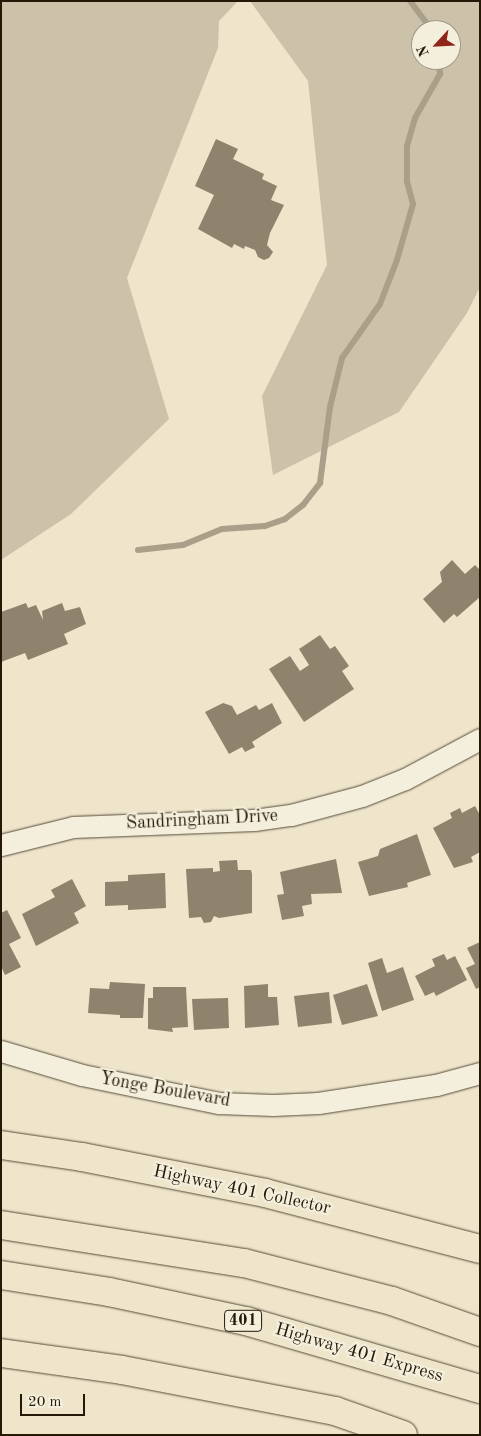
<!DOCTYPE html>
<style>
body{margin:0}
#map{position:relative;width:481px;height:1436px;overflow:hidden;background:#eee5cb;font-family:"Old Standard TT",serif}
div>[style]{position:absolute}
.green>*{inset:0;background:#ccc2aa}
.stream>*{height:6px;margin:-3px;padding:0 3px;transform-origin:3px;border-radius:3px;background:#aa9f88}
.building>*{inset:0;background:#8e836d}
.roads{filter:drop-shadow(0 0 1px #574b38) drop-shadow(0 0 1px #574b38)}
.street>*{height:21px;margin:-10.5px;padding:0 10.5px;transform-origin:10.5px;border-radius:10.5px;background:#f4eedd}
.highway>*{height:28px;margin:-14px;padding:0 14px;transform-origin:14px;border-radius:14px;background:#eee5cb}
span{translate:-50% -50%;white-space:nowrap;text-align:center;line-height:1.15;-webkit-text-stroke:4.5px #f4eedd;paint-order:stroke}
.shield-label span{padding:1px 4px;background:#f4eedd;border:1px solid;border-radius:4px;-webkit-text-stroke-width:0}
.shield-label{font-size:16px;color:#251807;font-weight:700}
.street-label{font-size:18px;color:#251807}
.frame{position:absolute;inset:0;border:2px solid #251807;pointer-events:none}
.north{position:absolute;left:411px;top:20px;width:50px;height:50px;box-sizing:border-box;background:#f4eedd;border:1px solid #a19887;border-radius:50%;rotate:245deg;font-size:14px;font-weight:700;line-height:20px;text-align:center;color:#251807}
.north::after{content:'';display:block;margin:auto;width:18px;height:22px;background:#8f2418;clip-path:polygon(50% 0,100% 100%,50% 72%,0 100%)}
.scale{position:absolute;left:20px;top:1394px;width:65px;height:22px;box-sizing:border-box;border:2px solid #251807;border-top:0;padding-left:6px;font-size:15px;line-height:18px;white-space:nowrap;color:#251807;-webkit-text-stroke:4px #f4eedd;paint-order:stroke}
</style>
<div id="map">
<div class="green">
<div style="clip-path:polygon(1px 1px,238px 1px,219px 21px,218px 48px,127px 278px,169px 419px,71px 514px,1px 560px)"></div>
<div style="clip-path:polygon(evenodd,250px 1px,480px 1px,480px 287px,467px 313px,399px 412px,273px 475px,262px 396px,327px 265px,308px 81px,250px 1px,421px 30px,451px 30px,451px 60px,421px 60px,421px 30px)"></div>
</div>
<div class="stream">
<div style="left:410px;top:1px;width:36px;rotate:53deg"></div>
<div style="left:138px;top:550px;width:45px;rotate:-6.3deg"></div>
<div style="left:183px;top:545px;width:42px;rotate:-22.3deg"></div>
<div style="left:222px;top:529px;width:43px;rotate:-4deg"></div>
<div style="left:265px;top:526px;width:21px;rotate:-19deg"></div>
<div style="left:285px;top:519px;width:23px;rotate:-38deg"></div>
<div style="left:303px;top:505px;width:28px;rotate:-52deg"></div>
<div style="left:320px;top:483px;width:77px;rotate:-82.5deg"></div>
<div style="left:330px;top:407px;width:50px;rotate:-76.2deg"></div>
<div style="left:342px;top:358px;width:66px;rotate:-54.9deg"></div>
<div style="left:380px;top:304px;width:47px;rotate:-68.9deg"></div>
<div style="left:397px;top:260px;width:58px;rotate:-74.1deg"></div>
<div style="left:413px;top:204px;width:24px;rotate:-105deg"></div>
<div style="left:407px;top:181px;width:35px;rotate:-90deg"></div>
<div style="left:407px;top:146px;width:29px;rotate:-74deg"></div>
<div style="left:415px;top:118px;width:51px;rotate:-60.4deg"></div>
<div style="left:440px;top:74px;width:14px;rotate:-94deg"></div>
</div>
<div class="building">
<div style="clip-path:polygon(216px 139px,238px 149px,233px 159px,264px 174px,262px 179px,277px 186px,271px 200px,284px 205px,270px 233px,267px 245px,273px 252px,269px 258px,264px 260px,258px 257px,255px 250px,245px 246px,244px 249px,234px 244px,232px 248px,198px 229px,214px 195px,195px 186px)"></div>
<div style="clip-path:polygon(452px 560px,465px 574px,475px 565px,480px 570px,480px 597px,457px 617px,454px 614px,444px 623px,423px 599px,442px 582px,440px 572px)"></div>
<div style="clip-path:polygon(26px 603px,28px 608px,36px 605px,43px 620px,42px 611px,62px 603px,65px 611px,80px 607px,86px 624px,64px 634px,68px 644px,28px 660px,25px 653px,1px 662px,1px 612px)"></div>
<div style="clip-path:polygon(320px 635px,330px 649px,335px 646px,349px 666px,342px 671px,354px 689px,304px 722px,269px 669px,290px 656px,300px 671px,309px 665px,299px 649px)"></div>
<div style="clip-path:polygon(223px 703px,232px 706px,237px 715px,256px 705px,259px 710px,272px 703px,282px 723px,252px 742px,255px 747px,245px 752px,242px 747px,229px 754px,205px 712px)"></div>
<div style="clip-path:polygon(475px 806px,480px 815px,480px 852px,471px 857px,473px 862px,454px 868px,433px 828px,452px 818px,450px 813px,460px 808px,462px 813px)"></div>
<div style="clip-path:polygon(417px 834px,431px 875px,407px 883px,408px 887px,369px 896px,358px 862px,378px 856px,380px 849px)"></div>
<div style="clip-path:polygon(336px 859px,342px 893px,311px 894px,312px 904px,302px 906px,304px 916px,282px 920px,277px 895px,284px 894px,280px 872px)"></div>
<div style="clip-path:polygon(237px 860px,238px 870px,251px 870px,252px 874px,252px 913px,219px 918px,214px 916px,211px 922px,204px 923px,201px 917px,189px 918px,186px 869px,213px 868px,213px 872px,220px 871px,219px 861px)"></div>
<div style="clip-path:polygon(165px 873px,166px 908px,128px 910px,128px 905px,105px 906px,105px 882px,128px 881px,128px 875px)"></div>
<div style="clip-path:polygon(72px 879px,86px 906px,74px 913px,79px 923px,36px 946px,22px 914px,55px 897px,51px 890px)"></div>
<div style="clip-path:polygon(7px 910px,21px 938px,9px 944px,21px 967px,5px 975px,1px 966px,1px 913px)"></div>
<div style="clip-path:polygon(480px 942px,480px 987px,476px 989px,466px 968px,475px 964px,467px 948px)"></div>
<div style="clip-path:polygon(444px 954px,447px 960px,455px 956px,467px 980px,436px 996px,434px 992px,425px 996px,415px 976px,435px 966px,432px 959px)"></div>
<div style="clip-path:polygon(382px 958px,387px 973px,403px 967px,414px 1000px,382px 1011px,368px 963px)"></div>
<div style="clip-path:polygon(110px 982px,145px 984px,143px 1018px,120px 1018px,120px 1015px,88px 1013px,90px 988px,109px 989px)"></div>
<div style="clip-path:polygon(268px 984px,268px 997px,277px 997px,279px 1025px,245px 1028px,244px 986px)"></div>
<div style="clip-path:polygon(367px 984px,378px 1016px,342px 1025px,333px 995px)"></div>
<div style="clip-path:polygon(153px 987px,186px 987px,188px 1027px,172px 1028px,173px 1032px,148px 1029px,148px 998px,153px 998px)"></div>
<div style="clip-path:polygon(329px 992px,332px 1023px,298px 1027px,294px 996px)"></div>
<div style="clip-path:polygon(228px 998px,229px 1028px,194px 1030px,192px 999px)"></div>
</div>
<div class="roads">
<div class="street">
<div style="left:1px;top:845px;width:74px;rotate:-14deg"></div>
<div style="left:73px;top:827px;width:181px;rotate:-2.2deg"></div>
<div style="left:254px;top:820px;width:37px;rotate:-8deg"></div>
<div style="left:291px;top:815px;width:73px;rotate:-15deg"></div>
<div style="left:362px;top:796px;width:46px;rotate:-21.6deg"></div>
<div style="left:405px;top:779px;width:85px;rotate:-28.1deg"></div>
<div style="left:1px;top:1051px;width:84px;rotate:16.5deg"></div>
<div style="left:82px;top:1075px;width:140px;rotate:11.6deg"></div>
<div style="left:219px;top:1103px;width:54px;rotate:2.1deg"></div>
<div style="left:273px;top:1105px;width:45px;rotate:-2.5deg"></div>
<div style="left:318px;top:1103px;width:119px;rotate:-8.7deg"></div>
<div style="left:436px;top:1085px;width:46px;rotate:-15.3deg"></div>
</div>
<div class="highway">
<div style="left:1px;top:1145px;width:82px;rotate:8.4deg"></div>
<div style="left:82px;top:1157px;width:187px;rotate:11.1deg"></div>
<div style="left:265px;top:1193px;width:222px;rotate:14.6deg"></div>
<div style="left:1px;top:1225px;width:246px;rotate:8.9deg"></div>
<div style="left:244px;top:1263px;width:153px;rotate:14.4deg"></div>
<div style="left:392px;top:1301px;width:93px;rotate:19.4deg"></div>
<div style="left:1px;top:1275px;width:109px;rotate:8.9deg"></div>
<div style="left:109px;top:1292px;width:140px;rotate:12deg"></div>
<div style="left:246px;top:1321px;width:244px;rotate:16.2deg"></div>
<div style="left:1px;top:1353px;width:122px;rotate:8deg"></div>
<div style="left:122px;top:1370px;width:217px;rotate:10.9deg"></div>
<div style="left:335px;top:1411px;width:72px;rotate:19.4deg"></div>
</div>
</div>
<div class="shield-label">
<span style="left:243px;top:1321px">401</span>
</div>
<div class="street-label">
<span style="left:202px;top:820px;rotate:-3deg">Sandringham Drive</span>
<span style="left:165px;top:1090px;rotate:10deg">Yonge Boulevard</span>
<span style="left:242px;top:1190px;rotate:12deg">Highway 401 Collector</span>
<span style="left:359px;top:1353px;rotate:16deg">Highway 401 Express</span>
</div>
<div class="frame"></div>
<div class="north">N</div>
<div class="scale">20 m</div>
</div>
